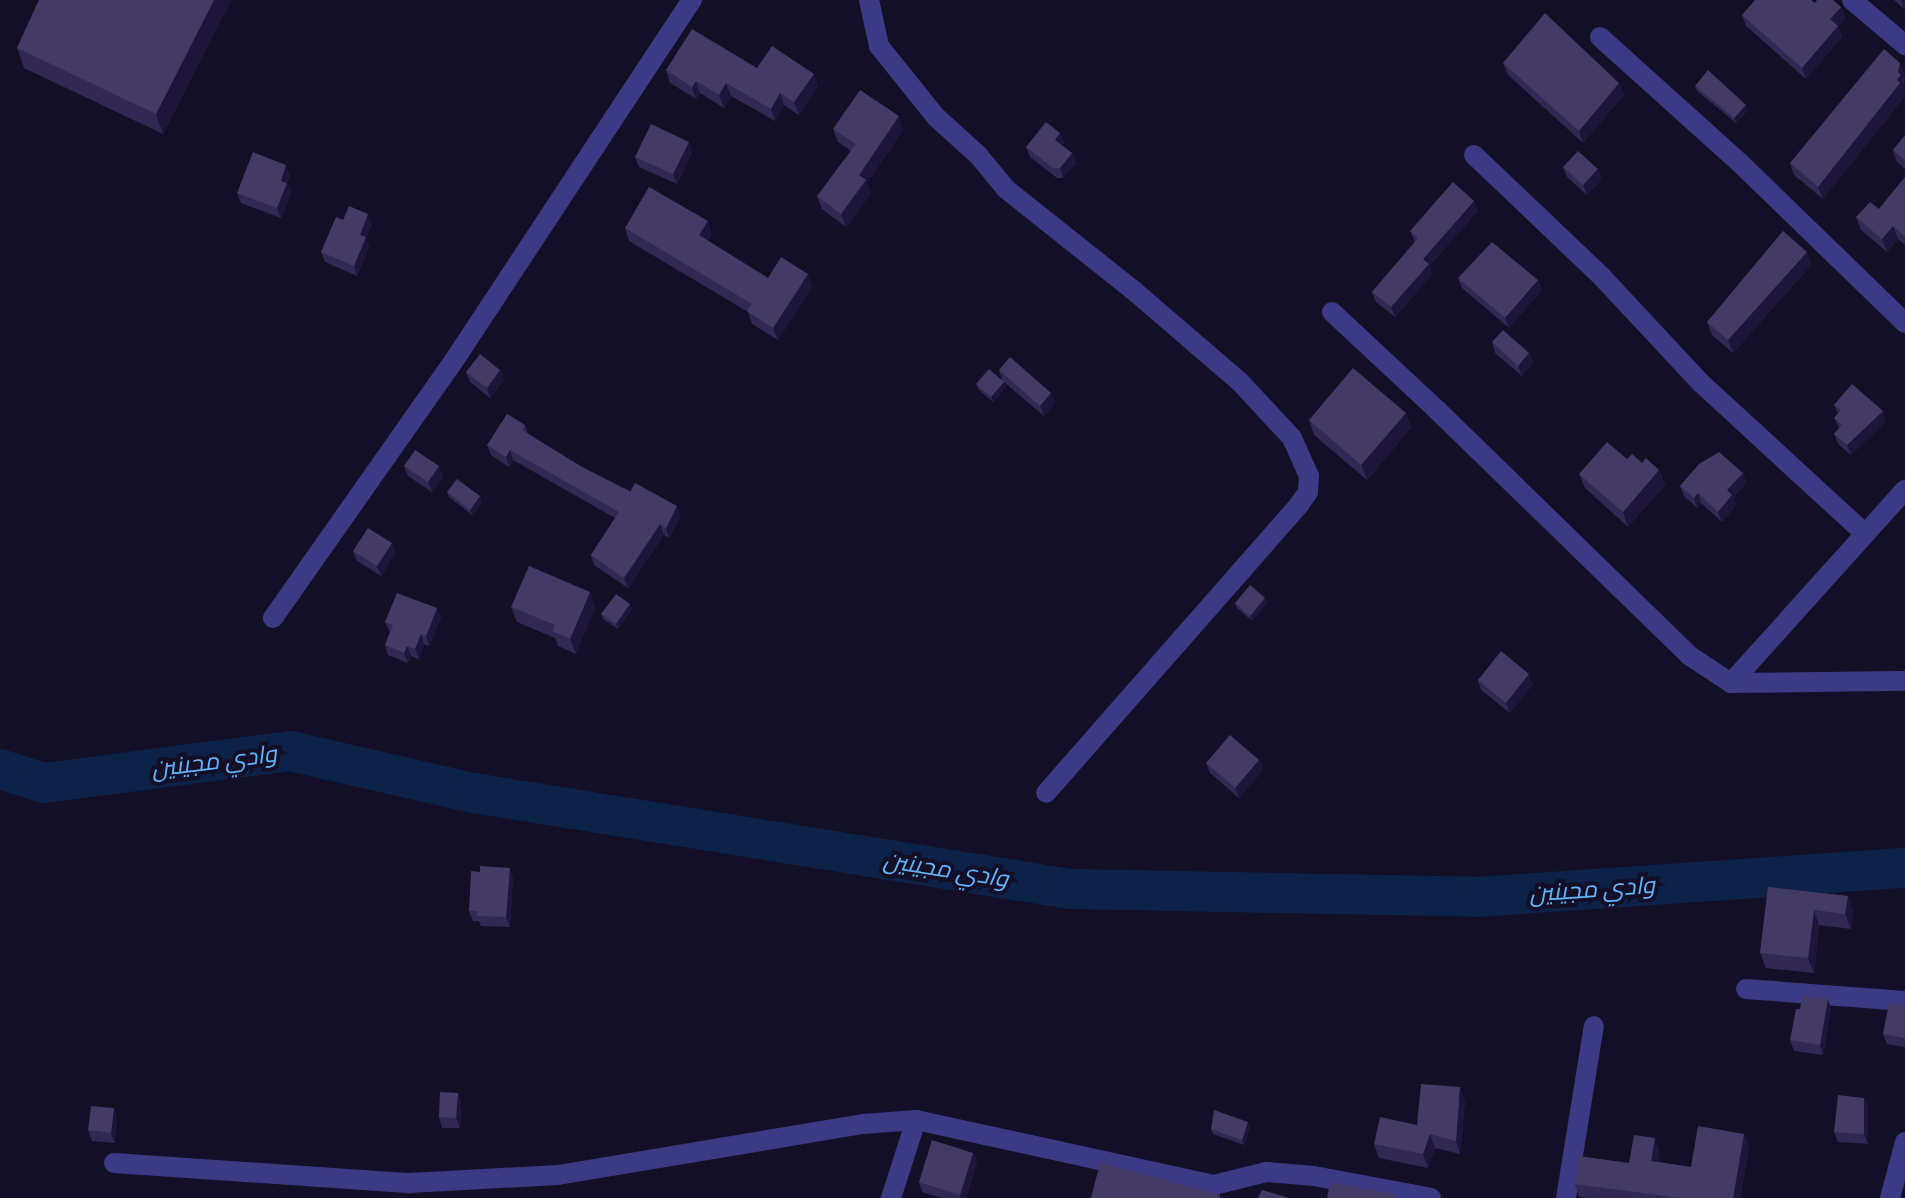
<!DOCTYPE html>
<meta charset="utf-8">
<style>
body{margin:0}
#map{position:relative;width:1905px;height:1198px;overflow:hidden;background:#130f26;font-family:"Archivo Narrow",Cairo,sans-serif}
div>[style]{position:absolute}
.river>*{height:40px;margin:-20px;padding:0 20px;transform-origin:20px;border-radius:20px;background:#0c2248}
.minor>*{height:20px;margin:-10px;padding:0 10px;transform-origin:10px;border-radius:10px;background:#3d3a85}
.wall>*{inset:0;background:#312854}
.shaded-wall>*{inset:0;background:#1d163a}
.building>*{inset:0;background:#433a66}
span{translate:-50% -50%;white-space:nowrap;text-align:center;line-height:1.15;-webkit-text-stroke:8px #130f26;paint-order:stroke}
.water-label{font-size:24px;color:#62b6ff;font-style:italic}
</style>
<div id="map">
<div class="river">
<div style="left:0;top:769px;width:46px;rotate:17.7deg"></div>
<div style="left:44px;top:783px;width:248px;rotate:-7.4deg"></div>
<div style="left:290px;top:751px;width:189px;rotate:12.9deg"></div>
<div style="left:474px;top:793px;width:604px;rotate:9.15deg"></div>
<div style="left:1070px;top:889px;width:407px;rotate:1.1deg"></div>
<div style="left:1477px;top:897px;width:429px;rotate:-3.9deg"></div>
</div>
<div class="minor">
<div style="left:869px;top:0;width:47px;rotate:77.7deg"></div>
<div style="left:879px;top:46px;width:91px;rotate:51.2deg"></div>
<div style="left:936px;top:117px;width:57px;rotate:42.1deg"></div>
<div style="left:978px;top:155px;width:44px;rotate:50.5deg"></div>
<div style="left:1006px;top:189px;width:162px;rotate:38.5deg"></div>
<div style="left:1133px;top:290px;width:141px;rotate:40.7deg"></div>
<div style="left:1240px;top:382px;width:76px;rotate:47.1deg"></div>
<div style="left:1292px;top:438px;width:42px;rotate:65.9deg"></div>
<div style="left:1309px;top:476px;width:16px;rotate:94deg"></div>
<div style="left:1308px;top:492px;width:16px;rotate:125deg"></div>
<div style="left:1299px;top:505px;width:383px;rotate:131.3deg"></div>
<div style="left:1852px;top:0;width:70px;rotate:40.3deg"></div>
<div style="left:1600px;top:37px;width:188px;rotate:42deg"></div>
<div style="left:1740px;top:163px;width:230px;rotate:44.1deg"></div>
<div style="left:1474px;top:155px;width:177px;rotate:43.6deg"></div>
<div style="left:1602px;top:277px;width:145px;rotate:47deg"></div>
<div style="left:1701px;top:383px;width:223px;rotate:42.6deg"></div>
<div style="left:1332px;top:312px;width:144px;rotate:43deg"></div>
<div style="left:1437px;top:410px;width:353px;rotate:44.2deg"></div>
<div style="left:1690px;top:656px;width:49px;rotate:33.4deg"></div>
<div style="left:1731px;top:683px;width:174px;rotate:-0.7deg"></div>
<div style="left:273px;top:618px;width:320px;rotate:-54.9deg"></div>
<div style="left:457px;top:356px;width:427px;rotate:-56.6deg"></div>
<div style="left:1731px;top:683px;width:260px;rotate:-48deg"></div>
<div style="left:1746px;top:989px;width:159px;rotate:4.3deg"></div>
<div style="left:114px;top:1163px;width:297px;rotate:3.9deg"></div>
<div style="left:410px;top:1183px;width:148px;rotate:-3.1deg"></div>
<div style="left:558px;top:1175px;width:309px;rotate:-9.5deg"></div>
<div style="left:863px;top:1124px;width:53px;rotate:-4.3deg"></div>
<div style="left:916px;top:1120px;width:305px;rotate:12.3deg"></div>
<div style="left:1214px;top:1185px;width:54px;rotate:-14deg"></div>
<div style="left:1266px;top:1172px;width:48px;rotate:4.8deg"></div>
<div style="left:1314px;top:1176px;width:119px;rotate:10.6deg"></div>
<div style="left:891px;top:1198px;width:82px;rotate:-72.2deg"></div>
<div style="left:1566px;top:1198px;width:174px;rotate:-80.8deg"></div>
<div style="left:1890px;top:1198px;width:58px;rotate:-75deg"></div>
</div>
<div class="wall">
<div style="clip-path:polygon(39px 0,231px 0,163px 134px,24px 68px,17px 48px)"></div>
<div style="clip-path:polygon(1894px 0,1905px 0,1905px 8px,1904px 9px)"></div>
<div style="clip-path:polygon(1815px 3px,1841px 7px,1845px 18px,1838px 26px,1842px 37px,1806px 79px,1746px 26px,1742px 15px)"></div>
<div style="clip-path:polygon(1503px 63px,1619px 83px,1624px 95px,1583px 143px,1508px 75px)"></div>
<div style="clip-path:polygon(757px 68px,818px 86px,799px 115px,784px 105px,775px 121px,731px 96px,724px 108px,700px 93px,696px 99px,670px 83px,666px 70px)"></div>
<div style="clip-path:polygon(1905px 75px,1903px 91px,1905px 96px,1823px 199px,1794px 175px,1790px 163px)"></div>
<div style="clip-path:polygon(1695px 86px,1748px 110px,1736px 123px,1697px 91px)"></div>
<div style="clip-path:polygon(833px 129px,903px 130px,867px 183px,871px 193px,846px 227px,822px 209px,817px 196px,851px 151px,838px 142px)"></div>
<div style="clip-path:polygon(1060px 133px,1064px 143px,1062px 145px,1072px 153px,1076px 163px,1063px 178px,1057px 178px,1030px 157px,1026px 147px)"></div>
<div style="clip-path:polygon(1905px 136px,1905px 169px,1897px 162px,1893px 150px)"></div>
<div style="clip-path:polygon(692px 152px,677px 184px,639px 167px,635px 157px)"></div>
<div style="clip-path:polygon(1563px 167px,1602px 179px,1587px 195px,1567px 177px)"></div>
<div style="clip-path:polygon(290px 175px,287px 183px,291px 193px,281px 218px,241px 203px,237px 193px)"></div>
<div style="clip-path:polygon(1905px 177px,1905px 245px,1898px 239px,1887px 252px,1861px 230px,1856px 217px,1879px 209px)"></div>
<div style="clip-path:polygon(1474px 201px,1478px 211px,1429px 266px,1432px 274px,1395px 317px,1376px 302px,1372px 292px,1415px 242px,1410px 231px)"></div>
<div style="clip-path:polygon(343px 220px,372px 224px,366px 238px,369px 247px,357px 276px,325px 262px,321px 252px)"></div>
<div style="clip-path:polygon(625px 228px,712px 234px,708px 241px,768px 278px,812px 287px,778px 340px,752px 324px,748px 312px,629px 241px)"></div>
<div style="clip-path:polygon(1807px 252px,1811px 265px,1733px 353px,1712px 335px,1707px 322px)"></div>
<div style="clip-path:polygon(1458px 278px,1538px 280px,1542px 290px,1509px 328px,1462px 288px)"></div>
<div style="clip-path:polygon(1492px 342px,1529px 353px,1533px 363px,1522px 376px,1495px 353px)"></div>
<div style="clip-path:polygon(500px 370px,504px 380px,490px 398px,470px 382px,466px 372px)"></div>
<div style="clip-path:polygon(999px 370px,1051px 393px,1055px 403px,1044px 416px,1004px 382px,1006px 387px,993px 402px,978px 389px,976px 384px,1002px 380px)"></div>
<div style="clip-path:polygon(1834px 405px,1883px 411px,1886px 421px,1851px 455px,1838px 444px,1834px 434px,1839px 428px,1834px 418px,1838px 414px)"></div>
<div style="clip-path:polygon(1406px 413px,1411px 428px,1367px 480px,1314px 435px,1309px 420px)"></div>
<div style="clip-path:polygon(525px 425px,528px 434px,582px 467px,681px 516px,669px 538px,664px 535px,628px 588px,594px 565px,591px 555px,615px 518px,513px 460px,509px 467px,491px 455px,487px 445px)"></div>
<div style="clip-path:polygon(1642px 463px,1659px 470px,1665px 485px,1628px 527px,1585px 488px,1579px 474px)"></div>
<div style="clip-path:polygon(404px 466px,439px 466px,443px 477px,432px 492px,408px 476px)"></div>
<div style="clip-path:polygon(1743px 473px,1746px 483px,1733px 498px,1736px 505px,1722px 522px,1701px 503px,1697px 508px,1684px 496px,1680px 486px)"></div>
<div style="clip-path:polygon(447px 492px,482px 502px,472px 515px,449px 497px)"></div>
<div style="clip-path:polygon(392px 543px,395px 553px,381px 576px,357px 561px,353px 551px)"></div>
<div style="clip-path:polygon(590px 592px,595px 607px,576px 654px,558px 646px,555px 638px,517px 622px,511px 607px)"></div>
<div style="clip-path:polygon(1235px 603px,1267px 603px,1252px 621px,1237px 608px)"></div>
<div style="clip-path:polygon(437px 608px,441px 618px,429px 646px,424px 644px,419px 659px,411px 656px,408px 663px,388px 655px,385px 645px,390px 632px,385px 622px)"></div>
<div style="clip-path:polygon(632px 609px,618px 629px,603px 619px,601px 614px)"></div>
<div style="clip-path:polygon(1478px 680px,1533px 684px,1510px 713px,1481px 690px)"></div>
<div style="clip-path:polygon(1259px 760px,1263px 770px,1239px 798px,1210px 773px,1206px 763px)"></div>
<div style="clip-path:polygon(513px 877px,510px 927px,481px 926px,479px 921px,473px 921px,469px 911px)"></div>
<div style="clip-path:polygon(1768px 887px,1848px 896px,1853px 911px,1851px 929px,1819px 925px,1814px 973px,1766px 968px,1760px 953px)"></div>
<div style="clip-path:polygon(1828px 999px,1831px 1009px,1823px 1055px,1794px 1051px,1790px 1040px,1800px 1009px)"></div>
<div style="clip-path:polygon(1905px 1005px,1905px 1047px,1887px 1044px,1883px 1034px)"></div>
<div style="clip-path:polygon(458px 1093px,461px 1103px,460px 1128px,442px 1128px,439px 1117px)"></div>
<div style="clip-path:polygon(1864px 1098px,1868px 1108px,1868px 1144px,1838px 1142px,1834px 1132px)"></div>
<div style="clip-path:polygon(1465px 1100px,1460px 1154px,1435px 1148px,1428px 1168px,1379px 1158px,1374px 1144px,1417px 1125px)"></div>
<div style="clip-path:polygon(114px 1108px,117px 1118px,115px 1143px,92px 1141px,88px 1130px)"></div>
<div style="clip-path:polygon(1250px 1127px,1244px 1145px,1213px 1134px,1211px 1129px)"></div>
<div style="clip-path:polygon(1744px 1134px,1749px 1146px,1740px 1198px,1589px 1198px,1579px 1197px,1575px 1184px,1629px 1163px,1655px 1138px,1659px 1151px,1658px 1162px,1691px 1167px)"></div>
<div style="clip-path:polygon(973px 1153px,977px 1163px,966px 1198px,942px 1198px,922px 1192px,919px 1182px)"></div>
</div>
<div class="shaded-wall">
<div style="clip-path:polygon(214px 0,231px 0,163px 134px,156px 114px)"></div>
<div style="clip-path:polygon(1901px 0,1905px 0,1904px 9px)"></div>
<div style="clip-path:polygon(1841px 7px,1845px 18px,1838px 26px,1842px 37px,1806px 79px,1802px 68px,1830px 19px)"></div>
<div style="clip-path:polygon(1900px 63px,1905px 75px,1903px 80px,1905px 89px,1903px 91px,1905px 96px,1823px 199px,1818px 187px,1897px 80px)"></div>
<div style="clip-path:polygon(814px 74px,818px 86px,799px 115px,794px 102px)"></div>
<div style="clip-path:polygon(696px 81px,700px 93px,696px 99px,692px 87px)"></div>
<div style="clip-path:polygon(726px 83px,731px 96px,724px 108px,719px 95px)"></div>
<div style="clip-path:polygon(1619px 83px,1624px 95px,1583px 143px,1579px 131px)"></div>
<div style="clip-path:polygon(780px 93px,784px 105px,775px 121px,771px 109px)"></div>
<div style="clip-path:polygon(1746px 105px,1748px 110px,1736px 123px,1734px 118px)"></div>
<div style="clip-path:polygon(899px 116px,903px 130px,867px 183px,871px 193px,846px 227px,841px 214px,859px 175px)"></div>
<div style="clip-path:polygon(1060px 133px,1064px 143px,1059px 150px,1055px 140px)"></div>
<div style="clip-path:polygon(689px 142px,692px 152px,677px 184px,673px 174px)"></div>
<div style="clip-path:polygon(1072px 153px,1076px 163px,1063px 178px,1060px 168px)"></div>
<div style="clip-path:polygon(286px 165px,290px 175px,287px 183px,291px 193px,281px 218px,277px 208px,281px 181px)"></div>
<div style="clip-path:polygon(1598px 169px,1602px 179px,1587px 195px,1583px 185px)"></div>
<div style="clip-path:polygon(1474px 201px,1478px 211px,1429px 266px,1432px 274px,1395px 317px,1391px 307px,1423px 259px)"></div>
<div style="clip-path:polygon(368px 214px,372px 224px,366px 238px,369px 247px,357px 276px,354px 266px,360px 235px)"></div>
<div style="clip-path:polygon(708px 221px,712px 234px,704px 248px,699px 235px)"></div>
<div style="clip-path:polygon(1893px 226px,1898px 239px,1887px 252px,1882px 239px)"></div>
<div style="clip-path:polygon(1807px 252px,1811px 265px,1733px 353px,1728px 340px)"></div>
<div style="clip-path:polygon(808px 274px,812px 287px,778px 340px,773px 328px)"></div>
<div style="clip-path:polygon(1538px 280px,1542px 290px,1509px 328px,1505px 318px)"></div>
<div style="clip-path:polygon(1529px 353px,1533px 363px,1522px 376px,1518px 366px)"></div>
<div style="clip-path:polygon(500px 370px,504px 380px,490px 398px,487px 388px)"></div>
<div style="clip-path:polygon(1004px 382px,1006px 387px,993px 402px,991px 397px)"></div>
<div style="clip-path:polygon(1051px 393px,1055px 403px,1044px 416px,1040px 406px)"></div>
<div style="clip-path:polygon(1883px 411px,1886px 421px,1851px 455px,1847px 445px)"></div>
<div style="clip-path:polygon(1406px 413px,1411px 428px,1367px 480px,1361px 465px)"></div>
<div style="clip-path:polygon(510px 450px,513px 460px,509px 467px,506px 457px)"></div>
<div style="clip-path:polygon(439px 466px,443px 477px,432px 492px,428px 482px)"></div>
<div style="clip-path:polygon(1659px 470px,1665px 485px,1628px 527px,1623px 512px)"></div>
<div style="clip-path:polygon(1743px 473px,1746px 483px,1733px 498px,1736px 505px,1722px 522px,1718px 512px,1727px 490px)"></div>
<div style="clip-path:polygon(1698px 493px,1701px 503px,1697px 508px,1694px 498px)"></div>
<div style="clip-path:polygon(480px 496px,482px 502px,472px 515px,470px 510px)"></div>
<div style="clip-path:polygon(677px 506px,681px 516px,669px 538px,666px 528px)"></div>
<div style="clip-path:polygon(660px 524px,664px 535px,628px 588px,624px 578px)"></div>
<div style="clip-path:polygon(392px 543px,395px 553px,381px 576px,377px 566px)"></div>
<div style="clip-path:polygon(590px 592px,595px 607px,576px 654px,570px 639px)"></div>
<div style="clip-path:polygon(1265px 598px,1267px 603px,1252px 621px,1250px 616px)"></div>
<div style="clip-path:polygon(630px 604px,632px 609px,618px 629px,616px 624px)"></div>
<div style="clip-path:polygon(437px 608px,441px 618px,429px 646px,426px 636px)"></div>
<div style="clip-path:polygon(421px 634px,424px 644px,419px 659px,415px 649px)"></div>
<div style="clip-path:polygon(407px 646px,411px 656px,408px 663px,404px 653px)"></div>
<div style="clip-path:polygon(1529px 674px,1533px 684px,1510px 713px,1506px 703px)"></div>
<div style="clip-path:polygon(1259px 760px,1263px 770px,1239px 798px,1235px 788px)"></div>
<div style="clip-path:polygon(510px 868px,513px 877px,510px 927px,506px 917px)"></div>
<div style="clip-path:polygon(1848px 896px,1853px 911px,1851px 929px,1845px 914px)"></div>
<div style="clip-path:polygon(1814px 910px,1819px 925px,1814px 973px,1808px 958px)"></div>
<div style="clip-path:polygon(1828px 999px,1831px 1009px,1823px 1055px,1820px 1045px)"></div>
<div style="clip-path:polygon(1460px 1087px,1465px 1100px,1460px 1154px,1456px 1141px)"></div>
<div style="clip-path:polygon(458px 1093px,461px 1103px,460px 1128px,456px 1118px)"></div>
<div style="clip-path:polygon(1864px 1098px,1868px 1108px,1868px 1144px,1864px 1134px)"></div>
<div style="clip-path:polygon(114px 1108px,117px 1118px,115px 1143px,111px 1133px)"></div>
<div style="clip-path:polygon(1248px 1122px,1250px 1127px,1244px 1145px,1242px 1140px)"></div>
<div style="clip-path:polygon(1430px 1134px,1435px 1148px,1428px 1168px,1423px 1154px)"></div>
<div style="clip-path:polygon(1744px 1134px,1749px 1146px,1740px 1198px,1733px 1198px)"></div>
<div style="clip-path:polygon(1655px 1138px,1659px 1151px,1656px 1174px,1651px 1161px)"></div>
<div style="clip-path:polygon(973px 1153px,977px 1163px,966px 1198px,961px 1198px,960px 1195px)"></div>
</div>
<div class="building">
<div style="clip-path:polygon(39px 0,214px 0,156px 114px,17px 48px)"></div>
<div style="clip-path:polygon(1755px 0,1811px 0,1815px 3px,1817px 0,1833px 0,1841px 7px,1830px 19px,1838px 26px,1802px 68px,1742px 15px)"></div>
<div style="clip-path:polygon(1545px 13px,1619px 83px,1579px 131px,1503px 63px)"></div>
<div style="clip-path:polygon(692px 29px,757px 68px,772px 46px,814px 74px,794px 102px,780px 93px,771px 109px,726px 83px,719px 95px,696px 81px,692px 87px,666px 70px)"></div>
<div style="clip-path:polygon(1884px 49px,1900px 63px,1898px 72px,1901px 75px,1897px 80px,1900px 83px,1818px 187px,1790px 163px)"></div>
<div style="clip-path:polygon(1708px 70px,1746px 105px,1734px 118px,1695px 86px)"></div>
<div style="clip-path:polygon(860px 90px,899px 116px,859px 175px,866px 180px,841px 214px,817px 196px,856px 144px,833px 129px)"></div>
<div style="clip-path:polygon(1046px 122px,1060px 133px,1055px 140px,1072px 153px,1060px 168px,1053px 168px,1026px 147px)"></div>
<div style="clip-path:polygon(651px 124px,689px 142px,673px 174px,635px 157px)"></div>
<div style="clip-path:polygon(1905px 135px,1905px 160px,1893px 150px)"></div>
<div style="clip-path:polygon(1578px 151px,1598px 169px,1583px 185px,1563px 167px)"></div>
<div style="clip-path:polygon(253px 152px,286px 165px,281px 181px,287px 183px,277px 208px,237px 193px)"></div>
<div style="clip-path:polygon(1905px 177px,1905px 237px,1893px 226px,1882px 239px,1856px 217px,1870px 202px,1879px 209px)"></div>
<div style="clip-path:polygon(1453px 182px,1474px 201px,1423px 259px,1429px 264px,1391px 307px,1372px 292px,1418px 238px,1410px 231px)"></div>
<div style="clip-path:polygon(649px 187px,708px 221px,699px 235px,768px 278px,781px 257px,808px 274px,773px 328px,747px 311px,752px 304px,625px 228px)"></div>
<div style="clip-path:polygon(349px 206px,368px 214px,360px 235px,366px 237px,354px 266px,321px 252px,336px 217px,343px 220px)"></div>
<div style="clip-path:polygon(1783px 231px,1807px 252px,1728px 340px,1707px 322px)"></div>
<div style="clip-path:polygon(1492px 242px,1538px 280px,1505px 318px,1458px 278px)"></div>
<div style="clip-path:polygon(1503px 330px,1529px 353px,1518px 366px,1492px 342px)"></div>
<div style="clip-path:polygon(480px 354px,500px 370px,487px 388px,466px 372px)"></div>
<div style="clip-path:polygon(1010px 357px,1051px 393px,1040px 406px,999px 370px)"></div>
<div style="clip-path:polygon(1353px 368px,1406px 413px,1361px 465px,1309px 420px)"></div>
<div style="clip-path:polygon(989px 369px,1004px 382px,991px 397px,976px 384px)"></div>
<div style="clip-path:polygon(1852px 384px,1883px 411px,1847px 445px,1834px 434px,1842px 425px,1834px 418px,1841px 410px,1834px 405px)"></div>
<div style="clip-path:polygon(507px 414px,525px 425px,522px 430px,582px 467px,630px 492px,635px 483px,677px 506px,666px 528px,660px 524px,624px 578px,591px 555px,619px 512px,510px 450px,506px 457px,487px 445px)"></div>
<div style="clip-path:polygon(1607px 442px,1627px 459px,1632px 454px,1642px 463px,1646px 458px,1659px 470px,1623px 512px,1579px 474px)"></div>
<div style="clip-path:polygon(415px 450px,439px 466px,428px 482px,404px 466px)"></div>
<div style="clip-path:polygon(1719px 452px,1743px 473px,1727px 490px,1732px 495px,1718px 512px,1698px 493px,1694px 498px,1680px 486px,1699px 464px)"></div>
<div style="clip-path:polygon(457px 479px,480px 496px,470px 510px,447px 492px)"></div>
<div style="clip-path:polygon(368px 528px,392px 543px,377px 566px,353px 551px)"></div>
<div style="clip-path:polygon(529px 566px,590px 592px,570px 639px,552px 631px,555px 625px,511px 607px)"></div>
<div style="clip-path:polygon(1250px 585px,1265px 598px,1250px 616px,1235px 603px)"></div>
<div style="clip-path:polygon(397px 593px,437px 608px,426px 636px,421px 634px,415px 649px,407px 646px,404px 653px,385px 645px,393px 625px,385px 622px)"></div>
<div style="clip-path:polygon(616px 594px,630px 604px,616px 624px,601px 614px)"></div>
<div style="clip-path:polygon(1501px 651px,1529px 674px,1506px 703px,1478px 680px)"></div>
<div style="clip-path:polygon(1230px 735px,1259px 760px,1235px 788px,1206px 763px)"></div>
<div style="clip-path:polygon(480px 866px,510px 868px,506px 917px,477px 916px,478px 911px,469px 911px,471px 871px,480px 872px)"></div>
<div style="clip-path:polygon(1768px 887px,1848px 896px,1845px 914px,1814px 910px,1808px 958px,1760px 953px)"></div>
<div style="clip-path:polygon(1802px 996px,1828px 999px,1820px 1045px,1790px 1040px,1796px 1009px,1800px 1009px)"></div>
<div style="clip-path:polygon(1889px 1003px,1905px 1005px,1905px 1038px,1883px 1034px)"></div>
<div style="clip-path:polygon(1421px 1084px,1460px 1087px,1456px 1141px,1430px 1134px,1423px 1154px,1374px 1144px,1380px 1117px,1417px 1125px)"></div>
<div style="clip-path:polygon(440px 1092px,458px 1093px,456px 1118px,439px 1117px)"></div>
<div style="clip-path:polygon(1838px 1095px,1864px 1098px,1864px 1134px,1834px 1132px)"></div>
<div style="clip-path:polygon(91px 1106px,114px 1108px,111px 1133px,88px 1130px)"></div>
<div style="clip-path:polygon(1214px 1110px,1248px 1122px,1242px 1140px,1211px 1129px)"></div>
<div style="clip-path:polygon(1698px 1126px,1744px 1134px,1733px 1198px,1680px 1198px,1575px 1184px,1579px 1156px,1629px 1163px,1634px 1135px,1655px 1138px,1651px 1161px,1691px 1167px)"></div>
<div style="clip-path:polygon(932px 1140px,973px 1153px,960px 1195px,919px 1182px)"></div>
<div style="clip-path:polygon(1100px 1163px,1220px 1195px,1220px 1198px,1091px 1198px)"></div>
<div style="clip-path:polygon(1330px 1182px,1395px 1194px,1395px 1198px,1327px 1198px)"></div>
<div style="clip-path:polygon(1262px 1190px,1289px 1198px,1258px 1198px)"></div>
</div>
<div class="water-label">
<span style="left:214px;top:761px;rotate:-7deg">وادي مجينين</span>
<span style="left:946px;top:869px;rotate:9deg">وادي مجينين</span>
<span style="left:1592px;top:889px;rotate:-4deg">وادي مجينين</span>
</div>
</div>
